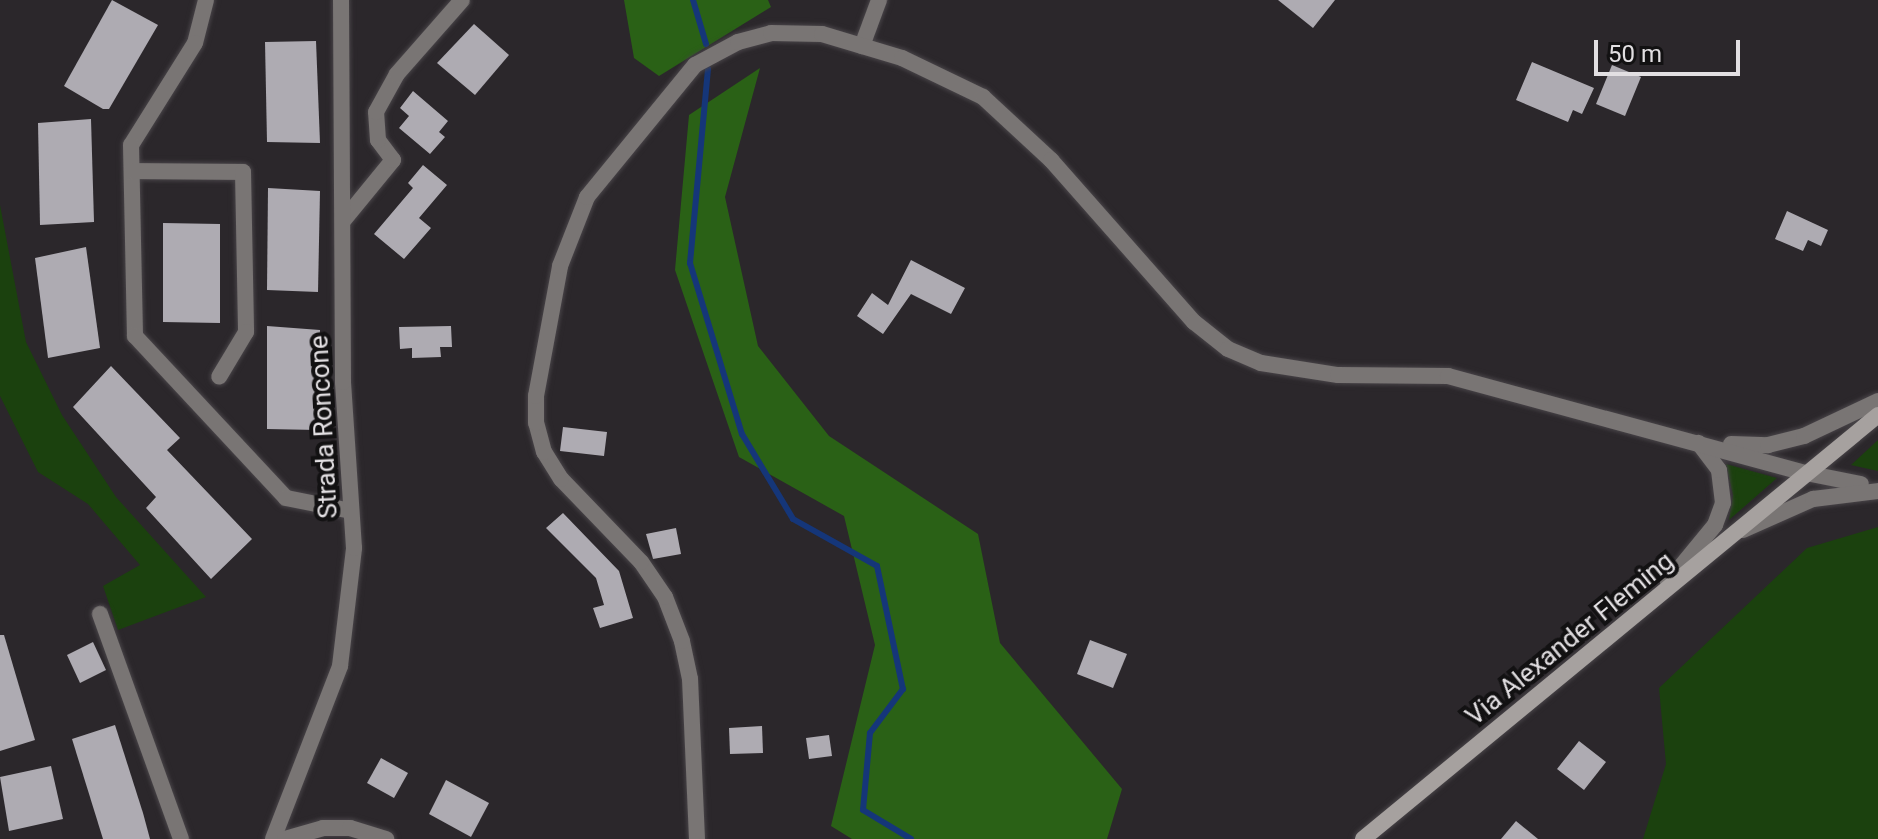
<!DOCTYPE html>
<style>
body{margin:0}
#map{position:relative;width:1878px;height:839px;overflow:hidden;background:#2b272b;font-family:Roboto,sans-serif}
div>[style]{position:absolute}
.green>*{inset:0;background:#1b410e}
.forest>*{inset:0;background:#2a6116}
.stream>*{height:6px;margin:-3px;padding:0 3px;transform-origin:3px;border-radius:3px;background:#153679}
.building>*{inset:0;background:#aeabb2}
.roads{filter:drop-shadow(0 0 2px #484448) drop-shadow(0 0 2px #484448)}
.minor>*{height:16px;margin:-8px;padding:0 8px;transform-origin:8px;border-radius:8px;background:#797574}
.tertiary>*{height:16px;margin:-8px;padding:0 8px;transform-origin:8px;border-radius:8px;background:#797574}
.secondary>*{height:16px;margin:-8px;padding:0 8px;transform-origin:8px;border-radius:8px;background:#a6a19f}
span{translate:-50% -50%;white-space:nowrap;text-align:center;line-height:1.15;-webkit-text-stroke:8px #121112;paint-order:stroke}
.street-label{font-size:26px;color:#e2dfe2}
.scale{position:absolute;left:1594px;top:40px;width:146px;height:36px;box-sizing:border-box;border:4px solid #e2dfe2;border-top:0;padding-left:10px;font-size:24px;line-height:28px;white-space:nowrap;color:#e2dfe2;-webkit-text-stroke:6px #121112;paint-order:stroke}
</style>
<div id="map">
<div class="green">
<div style="clip-path:polygon(0 205px,26px 342px,62px 415px,116px 497px,206px 597px,118px 630px,103px 586px,140px 565px,88px 504px,38px 472px,0 396px)"></div>
<div style="clip-path:polygon(1878px 440px,1878px 471px,1851px 465px)"></div>
<div style="clip-path:polygon(1726px 464px,1777px 478px,1729px 520px,1733px 495px)"></div>
<div style="clip-path:polygon(1878px 527px,1878px 839px,1643px 839px,1666px 764px,1659px 688px,1807px 548px)"></div>
</div>
<div class="forest">
<div style="clip-path:polygon(624px 0,768px 0,771px 7px,659px 76px,634px 58px)"></div>
<div style="clip-path:polygon(760px 68px,725px 197px,758px 346px,829px 436px,978px 534px,1000px 643px,1122px 789px,1107px 839px,852px 839px,831px 826px,875px 645px,844px 516px,739px 457px,675px 270px,689px 115px)"></div>
</div>
<div class="stream">
<div style="left:693px;top:0;width:46px;rotate:73.5deg"></div>
<div style="left:708px;top:69px;width:195px;rotate:95.3deg"></div>
<div style="left:690px;top:263px;width:179px;rotate:73.1deg"></div>
<div style="left:742px;top:434px;width:99px;rotate:59deg"></div>
<div style="left:793px;top:519px;width:96px;rotate:29.2deg"></div>
<div style="left:877px;top:566px;width:126px;rotate:78.1deg"></div>
<div style="left:903px;top:689px;width:55px;rotate:126.9deg"></div>
<div style="left:870px;top:733px;width:77px;rotate:95.2deg"></div>
<div style="left:863px;top:810px;width:56px;rotate:31.1deg"></div>
</div>
<div class="building">
<div style="clip-path:polygon(112px 0,158px 25px,109px 109px,103px 109px,64px 86px)"></div>
<div style="clip-path:polygon(1278px 0,1335px 0,1313px 28px)"></div>
<div style="clip-path:polygon(474px 24px,509px 55px,475px 95px,437px 63px)"></div>
<div style="clip-path:polygon(316px 41px,320px 143px,267px 142px,265px 42px)"></div>
<div style="clip-path:polygon(1532px 62px,1594px 88px,1582px 114px,1573px 110px,1568px 122px,1516px 100px)"></div>
<div style="clip-path:polygon(1612px 65px,1641px 77px,1625px 116px,1596px 104px)"></div>
<div style="clip-path:polygon(413px 91px,448px 121px,439px 132px,445px 137px,430px 154px,399px 128px,409px 116px,400px 108px)"></div>
<div style="clip-path:polygon(91px 119px,94px 222px,40px 225px,38px 123px)"></div>
<div style="clip-path:polygon(423px 165px,447px 185px,419px 218px,431px 228px,404px 259px,374px 234px,413px 188px,408px 183px)"></div>
<div style="clip-path:polygon(268px 188px,320px 191px,318px 292px,267px 290px)"></div>
<div style="clip-path:polygon(1787px 211px,1828px 230px,1821px 246px,1808px 240px,1803px 251px,1775px 239px)"></div>
<div style="clip-path:polygon(163px 223px,220px 224px,220px 323px,163px 322px)"></div>
<div style="clip-path:polygon(86px 247px,100px 348px,48px 358px,35px 258px)"></div>
<div style="clip-path:polygon(911px 260px,965px 288px,951px 314px,911px 294px,883px 334px,857px 316px,872px 293px,888px 305px)"></div>
<div style="clip-path:polygon(267px 326px,320px 330px,317px 430px,267px 429px)"></div>
<div style="clip-path:polygon(451px 326px,452px 347px,440px 347px,441px 357px,412px 358px,412px 348px,400px 349px,399px 327px)"></div>
<div style="clip-path:polygon(111px 366px,180px 438px,167px 450px,252px 539px,211px 579px,146px 508px,156px 497px,73px 407px)"></div>
<div style="clip-path:polygon(563px 427px,607px 432px,604px 456px,560px 451px)"></div>
<div style="clip-path:polygon(563px 513px,619px 571px,633px 618px,600px 628px,593px 608px,604px 605px,596px 578px,546px 528px)"></div>
<div style="clip-path:polygon(676px 528px,681px 554px,653px 559px,646px 534px)"></div>
<div style="clip-path:polygon(0 635px,4px 635px,35px 740px,0 751px)"></div>
<div style="clip-path:polygon(1090px 640px,1127px 654px,1113px 688px,1077px 674px)"></div>
<div style="clip-path:polygon(93px 642px,106px 670px,80px 683px,67px 655px)"></div>
<div style="clip-path:polygon(115px 725px,143px 813px,150px 839px,103px 839px,72px 739px)"></div>
<div style="clip-path:polygon(762px 726px,763px 753px,730px 754px,729px 728px)"></div>
<div style="clip-path:polygon(829px 735px,832px 756px,809px 759px,806px 738px)"></div>
<div style="clip-path:polygon(1579px 741px,1606px 762px,1584px 790px,1557px 769px)"></div>
<div style="clip-path:polygon(381px 758px,408px 773px,394px 798px,367px 783px)"></div>
<div style="clip-path:polygon(51px 766px,63px 819px,9px 831px,0 777px)"></div>
<div style="clip-path:polygon(446px 780px,489px 803px,471px 837px,429px 814px)"></div>
<div style="clip-path:polygon(1516px 821px,1538px 839px,1501px 839px)"></div>
</div>
<div class="roads">
<div class="minor">
<div style="left:206px;top:0;width:44px;rotate:104.3deg"></div>
<div style="left:195px;top:43px;width:120px;rotate:122.1deg"></div>
<div style="left:131px;top:145px;width:191px;rotate:88.8deg"></div>
<div style="left:135px;top:336px;width:221px;rotate:47deg"></div>
<div style="left:286px;top:498px;width:66px;rotate:11.3deg"></div>
<div style="left:862px;top:46px;width:49px;rotate:-69.7deg"></div>
<div style="left:132px;top:171px;width:111px;rotate:0.5deg"></div>
<div style="left:243px;top:172px;width:160px;rotate:88.9deg"></div>
<div style="left:246px;top:332px;width:52px;rotate:121deg"></div>
<div style="left:343px;top:221px;width:79px;rotate:-50.7deg"></div>
<div style="left:393px;top:160px;width:25px;rotate:-127deg"></div>
<div style="left:378px;top:140px;width:28px;rotate:-94deg"></div>
<div style="left:376px;top:112px;width:43px;rotate:-61.1deg"></div>
<div style="left:397px;top:74px;width:98px;rotate:-48.7deg"></div>
<div style="left:1806px;top:473px;width:56px;rotate:11.3deg"></div>
<div style="left:1743px;top:530px;width:77px;rotate:-23.9deg"></div>
<div style="left:1813px;top:499px;width:65px;rotate:-7deg"></div>
<div style="left:100px;top:614px;width:239px;rotate:70.2deg"></div>
<div style="left:273px;top:839px;width:186px;rotate:-68.8deg"></div>
<div style="left:340px;top:666px;width:119px;rotate:-83.2deg"></div>
<div style="left:354px;top:548px;width:166px;rotate:-93.8deg"></div>
<div style="left:343px;top:382px;width:382px;rotate:-90.3deg"></div>
</div>
<div class="tertiary">
<div style="left:1731px;top:444px;width:37px;rotate:2deg"></div>
<div style="left:1768px;top:445px;width:37px;rotate:-14deg"></div>
<div style="left:1804px;top:436px;width:82px;rotate:-25.3deg"></div>
<div style="left:1668px;top:582px;width:74px;rotate:-50.5deg"></div>
<div style="left:1715px;top:525px;width:23px;rotate:-70deg"></div>
<div style="left:1723px;top:503px;width:33px;rotate:-97deg"></div>
<div style="left:1719px;top:470px;width:34px;rotate:-127deg"></div>
<div style="left:285px;top:839px;width:40px;rotate:-16deg"></div>
<div style="left:323px;top:828px;width:27px"></div>
<div style="left:350px;top:828px;width:38px;rotate:17deg"></div>
<div style="left:697px;top:839px;width:160px;rotate:-92.5deg"></div>
<div style="left:690px;top:679px;width:39px;rotate:-102deg"></div>
<div style="left:682px;top:641px;width:47px;rotate:-111.1deg"></div>
<div style="left:665px;top:597px;width:42px;rotate:-124.4deg"></div>
<div style="left:641px;top:562px;width:115px;rotate:-133.9deg"></div>
<div style="left:561px;top:479px;width:32px;rotate:-122deg"></div>
<div style="left:544px;top:452px;width:30px;rotate:-105deg"></div>
<div style="left:536px;top:423px;width:27px;rotate:-90deg"></div>
<div style="left:536px;top:396px;width:132px;rotate:-79.5deg"></div>
<div style="left:560px;top:266px;width:74px;rotate:-68.6deg"></div>
<div style="left:587px;top:197px;width:171px;rotate:-50.7deg"></div>
<div style="left:695px;top:65px;width:49px;rotate:-28.1deg"></div>
<div style="left:738px;top:42px;width:34px;rotate:-15deg"></div>
<div style="left:771px;top:33px;width:51px;rotate:1.1deg"></div>
<div style="left:822px;top:34px;width:84px;rotate:16.7deg"></div>
<div style="left:902px;top:58px;width:90px;rotate:25.7deg"></div>
<div style="left:983px;top:97px;width:93px;rotate:42.8deg"></div>
<div style="left:1051px;top:160px;width:216px;rotate:48.6deg"></div>
<div style="left:1194px;top:322px;width:43px;rotate:38.5deg"></div>
<div style="left:1228px;top:349px;width:36px;rotate:23deg"></div>
<div style="left:1261px;top:363px;width:78px;rotate:8.9deg"></div>
<div style="left:1338px;top:375px;width:110px;rotate:0.5deg"></div>
<div style="left:1448px;top:376px;width:371px;rotate:15.2deg"></div>
</div>
<div class="secondary">
<div style="left:1363px;top:839px;width:667px;rotate:-39.46deg"></div>
</div>
</div>
<div class="street-label">
<span style="left:324px;top:427px;rotate:-93deg">Strada Roncone</span>
<span style="left:1570px;top:639px;rotate:-39deg">Via Alexander Fleming</span>
</div>
<div class="scale">50 m</div>
</div>
